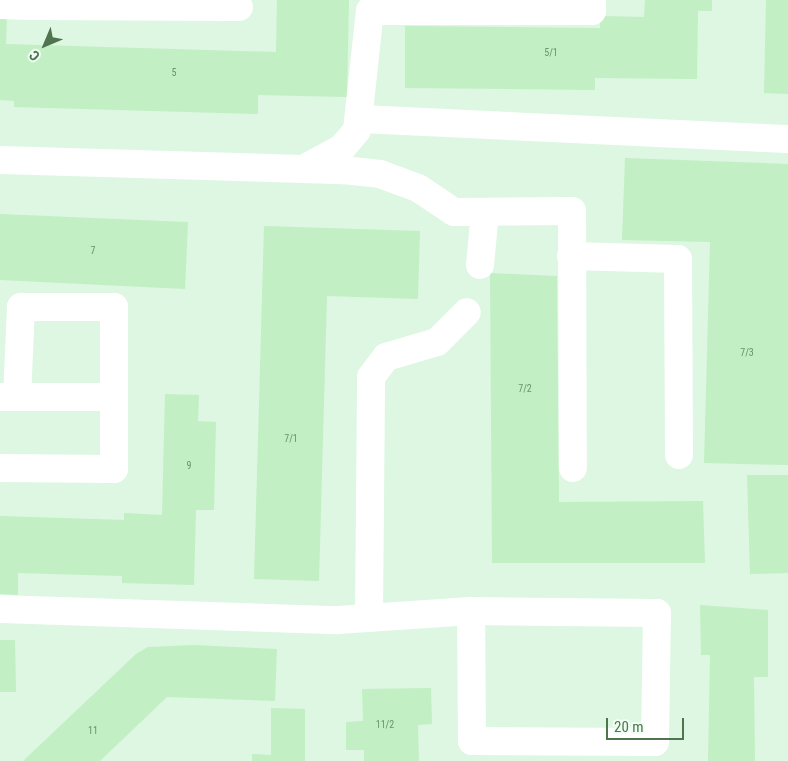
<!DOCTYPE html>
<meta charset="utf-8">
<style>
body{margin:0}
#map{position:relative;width:788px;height:761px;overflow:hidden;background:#e9fbed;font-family:"Roboto Condensed",sans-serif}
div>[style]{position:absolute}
.residential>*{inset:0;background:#ddf7e2}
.building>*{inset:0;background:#c2efc3}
.minor>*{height:28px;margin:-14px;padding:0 14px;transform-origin:14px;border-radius:14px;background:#fff}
span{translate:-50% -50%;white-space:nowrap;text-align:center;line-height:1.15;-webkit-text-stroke:5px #effef2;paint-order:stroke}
.number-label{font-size:10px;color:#6c936b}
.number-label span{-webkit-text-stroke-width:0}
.north{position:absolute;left:20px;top:20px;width:50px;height:50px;-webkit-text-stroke:4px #effef2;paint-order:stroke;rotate:225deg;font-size:14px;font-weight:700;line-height:20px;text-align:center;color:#4f744e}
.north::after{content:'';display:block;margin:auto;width:18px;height:22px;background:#4f744e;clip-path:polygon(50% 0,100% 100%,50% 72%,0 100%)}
.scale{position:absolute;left:606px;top:718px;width:78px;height:22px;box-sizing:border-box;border:2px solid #4f744e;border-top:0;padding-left:6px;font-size:15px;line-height:18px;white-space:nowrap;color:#4f744e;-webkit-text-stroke:4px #effef2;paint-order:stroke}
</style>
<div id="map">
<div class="residential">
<div style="clip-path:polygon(0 0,788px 0,788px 761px,0 761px)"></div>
</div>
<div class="building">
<div style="clip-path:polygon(277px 0,349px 0,347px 97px,258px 95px,258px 114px,14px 107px,14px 101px,0 100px,0 16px,7px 16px,6px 44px,276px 52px)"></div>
<div style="clip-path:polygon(645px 0,712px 0,712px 11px,698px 11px,697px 79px,595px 78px,595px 90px,405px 88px,405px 26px,600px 28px,600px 16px,644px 17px)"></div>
<div style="clip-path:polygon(766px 0,788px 0,788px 94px,764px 93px)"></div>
<div style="clip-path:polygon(625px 158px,788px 164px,788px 465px,704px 463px,710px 242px,622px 240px)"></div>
<div style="clip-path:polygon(0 214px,188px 222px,185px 289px,0 280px)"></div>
<div style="clip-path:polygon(264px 226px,420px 231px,418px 299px,327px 296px,319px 581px,254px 579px)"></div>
<div style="clip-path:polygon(490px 273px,557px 276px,559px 502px,703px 501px,705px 563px,492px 563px)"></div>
<div style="clip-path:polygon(165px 394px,199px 395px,198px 421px,216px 422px,214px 510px,196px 510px,194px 585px,122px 583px,122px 576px,18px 573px,18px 595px,0 594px,0 516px,124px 520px,124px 513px,162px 515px)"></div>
<div style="clip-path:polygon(747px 475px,788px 475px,788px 573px,750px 574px)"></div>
<div style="clip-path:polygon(700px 605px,768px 610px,768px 677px,754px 677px,755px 761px,708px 761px,710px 655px,701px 655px)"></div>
<div style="clip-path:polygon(0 640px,15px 640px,16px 692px,0 692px)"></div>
<div style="clip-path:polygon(194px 645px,277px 649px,275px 701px,167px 697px,100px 761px,23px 761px,136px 654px,148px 647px)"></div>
<div style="clip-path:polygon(431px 688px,432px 724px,418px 725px,419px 761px,364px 761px,364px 750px,346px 750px,346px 722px,363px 721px,362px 689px)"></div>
<div style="clip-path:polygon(271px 708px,305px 709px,305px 761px,252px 761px,252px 754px,271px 755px)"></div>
</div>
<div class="minor">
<div style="left:0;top:5px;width:31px;rotate:2deg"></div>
<div style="left:31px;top:6px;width:6px;rotate:-90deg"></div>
<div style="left:31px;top:6px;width:208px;rotate:0.3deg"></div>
<div style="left:361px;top:119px;width:427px;rotate:2.7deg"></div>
<div style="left:0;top:160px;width:343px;rotate:1.7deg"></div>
<div style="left:343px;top:170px;width:37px;rotate:6deg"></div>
<div style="left:380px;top:174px;width:40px;rotate:20.2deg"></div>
<div style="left:418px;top:188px;width:43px;rotate:33.7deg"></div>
<div style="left:454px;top:212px;width:118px;rotate:-0.5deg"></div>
<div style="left:572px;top:211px;width:257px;rotate:89.8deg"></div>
<div style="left:305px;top:168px;width:42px;rotate:-28.4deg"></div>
<div style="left:342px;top:148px;width:23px;rotate:-50deg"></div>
<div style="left:357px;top:130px;width:120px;rotate:-83.8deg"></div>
<div style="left:370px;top:11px;width:222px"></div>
<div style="left:592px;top:11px;width:11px;rotate:-90deg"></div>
<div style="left:571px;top:256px;width:107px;rotate:1.6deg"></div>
<div style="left:678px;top:259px;width:196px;rotate:89.7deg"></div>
<div style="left:480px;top:265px;width:53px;rotate:-84.6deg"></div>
<div style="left:0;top:397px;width:113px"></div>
<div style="left:0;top:468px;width:114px;rotate:0.5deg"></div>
<div style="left:114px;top:469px;width:162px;rotate:-90deg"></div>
<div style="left:114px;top:307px;width:93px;rotate:180deg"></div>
<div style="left:21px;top:307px;width:90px;rotate:92.5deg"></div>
<div style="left:0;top:609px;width:338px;rotate:1.9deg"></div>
<div style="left:338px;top:620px;width:133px;rotate:-3.9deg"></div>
<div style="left:471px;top:611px;width:186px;rotate:0.6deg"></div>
<div style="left:657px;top:613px;width:129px;rotate:90.9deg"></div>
<div style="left:655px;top:742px;width:183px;rotate:-179.7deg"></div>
<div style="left:472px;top:741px;width:130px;rotate:-90.4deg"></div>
<div style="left:369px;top:618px;width:241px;rotate:-89.5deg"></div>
<div style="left:371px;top:377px;width:25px;rotate:-53deg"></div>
<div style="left:386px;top:357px;width:53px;rotate:-16.4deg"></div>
<div style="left:437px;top:342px;width:42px;rotate:-45deg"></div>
</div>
<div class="number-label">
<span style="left:551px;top:53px">5/1</span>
<span style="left:174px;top:73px">5</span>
<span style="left:93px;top:251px">7</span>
<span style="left:747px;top:353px">7/3</span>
<span style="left:525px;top:389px">7/2</span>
<span style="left:291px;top:439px">7/1</span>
<span style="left:189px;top:466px">9</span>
<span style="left:385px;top:725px">11/2</span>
<span style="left:93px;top:731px">11</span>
</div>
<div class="north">С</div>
<div class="scale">20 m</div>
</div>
